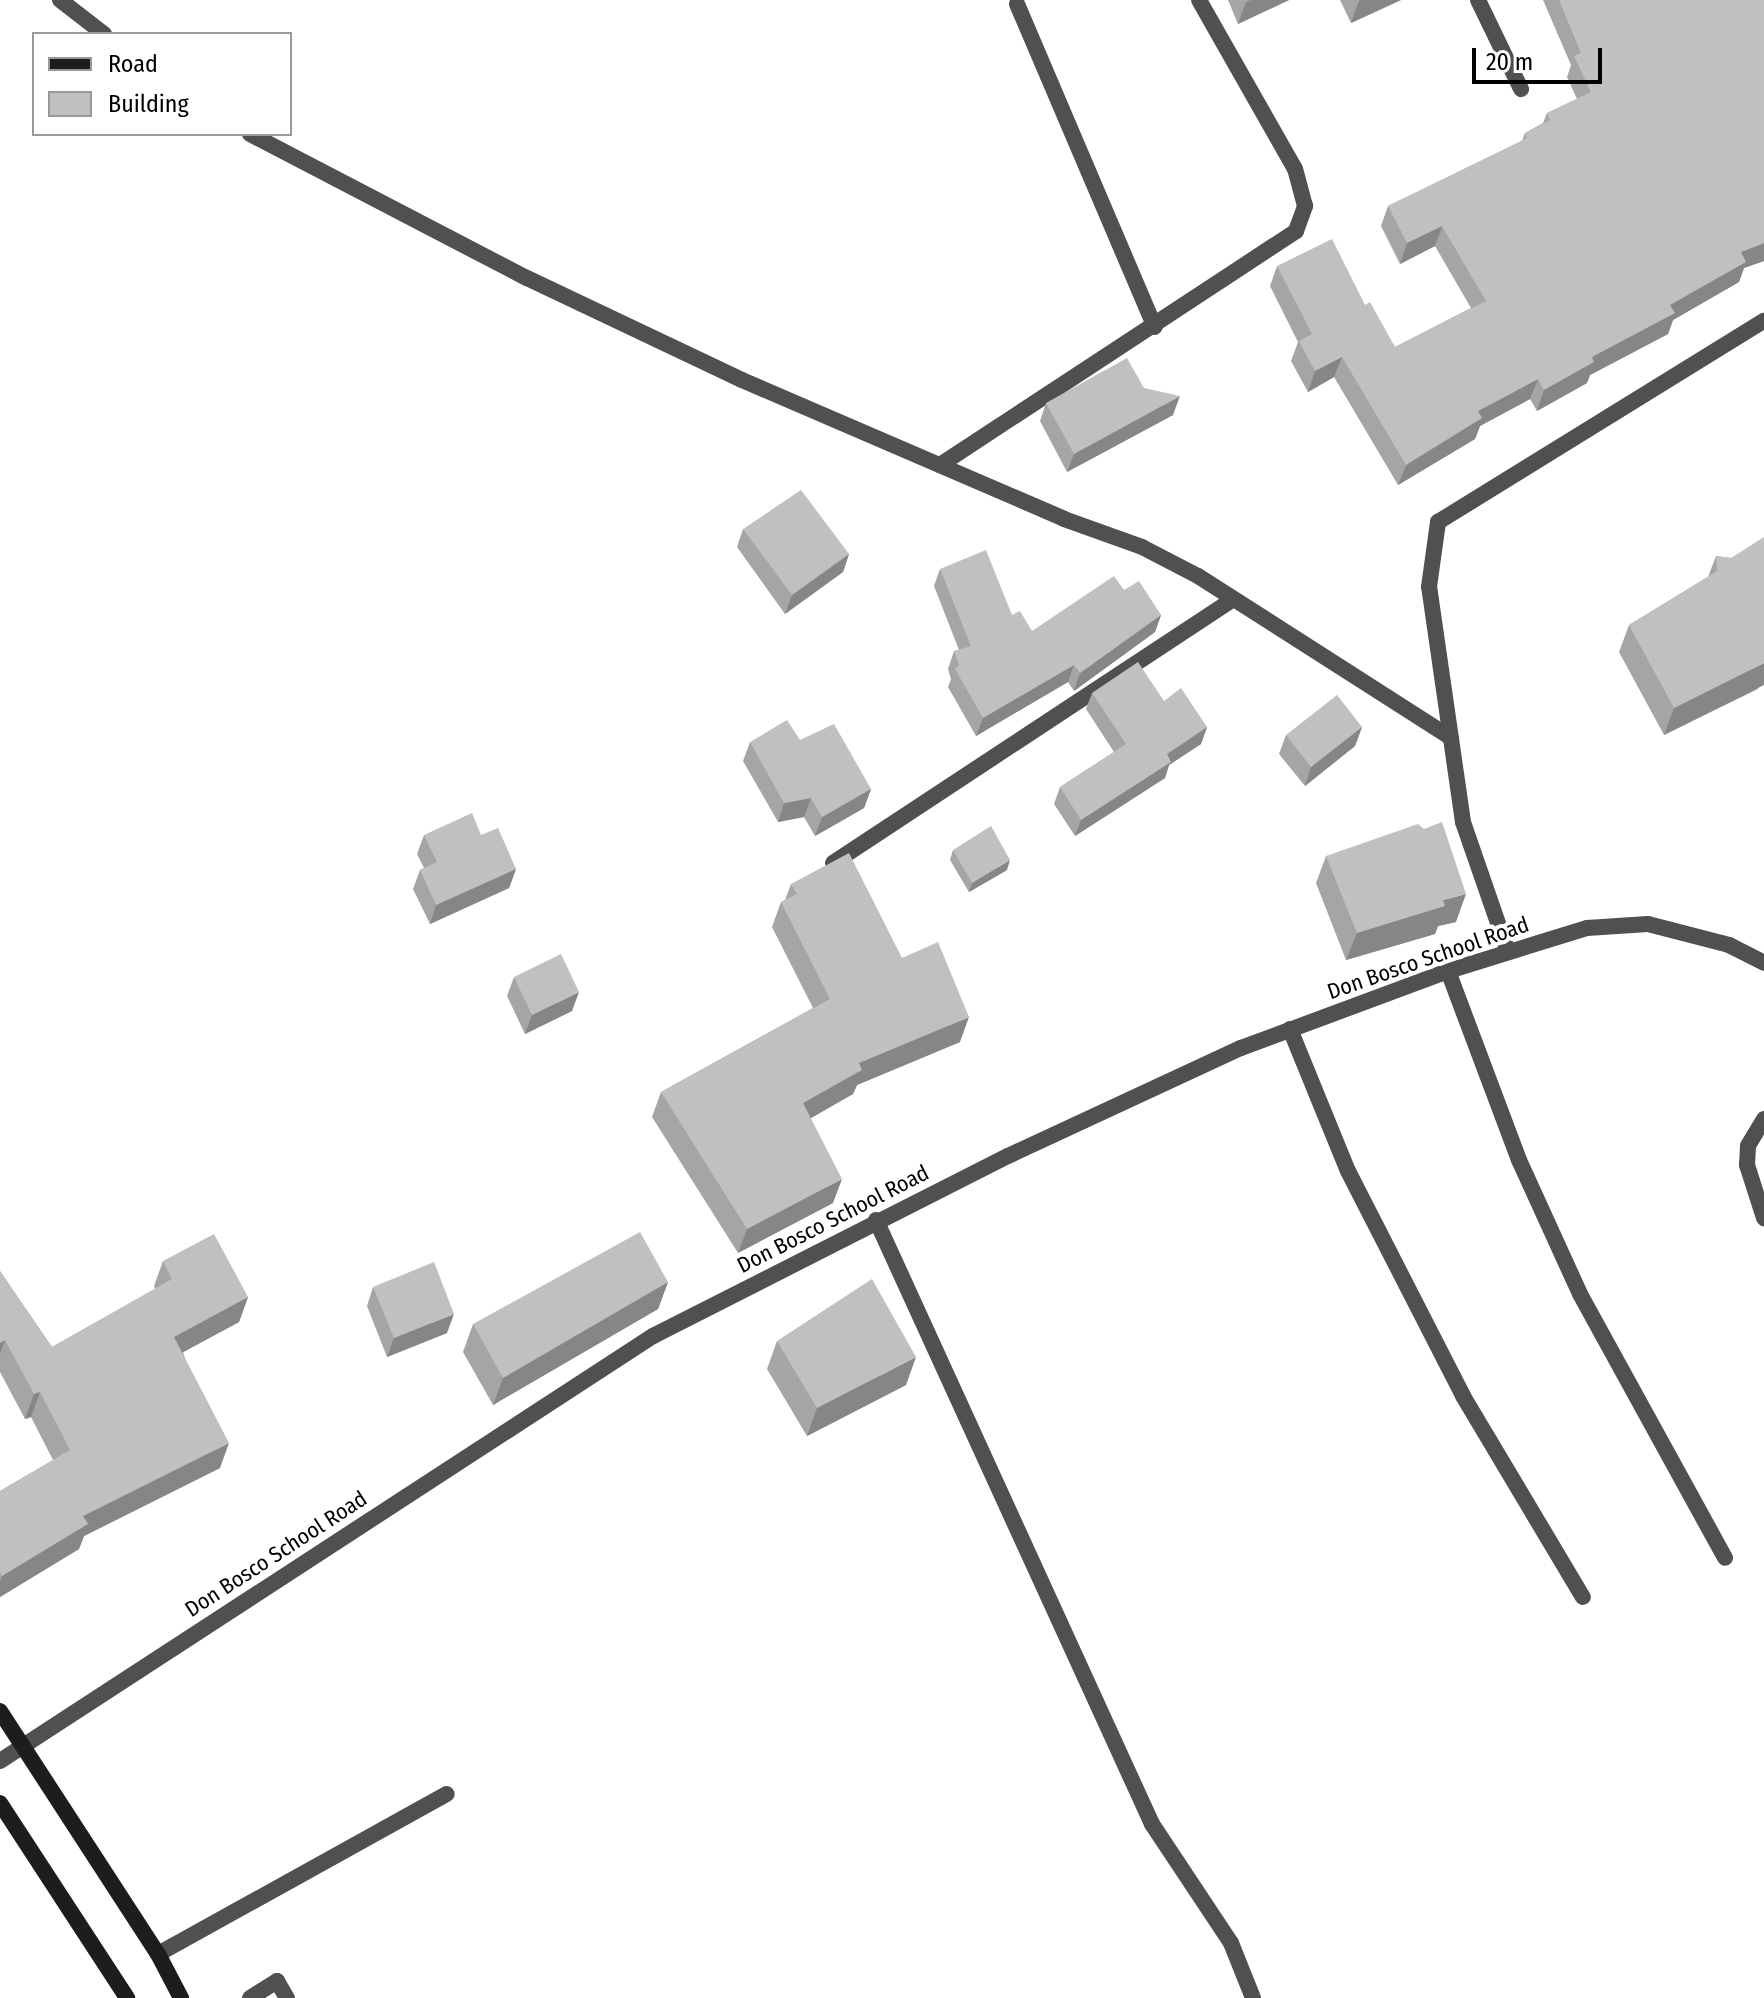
<!DOCTYPE html>
<style>
body{margin:0}
#map{position:relative;width:1764px;height:1998px;overflow:hidden;background:#fff;font-family:"Fira Sans Condensed",sans-serif}
div>[style]{position:absolute}
.minor>*{height:16px;margin:-8px;padding:0 8px;transform-origin:8px;border-radius:8px;background:#505050}
.secondary>*{height:16px;margin:-8px;padding:0 8px;transform-origin:8px;border-radius:8px;background:#1d1d1d}
.wall>*{inset:0;background:#a5a5a5}
.shaded-wall>*{inset:0;background:#868686}
.building>*{inset:0;background:#c0c0c0}
span{translate:-50% -50%;white-space:nowrap;text-align:center;line-height:1.15;-webkit-text-stroke:8px #fff;paint-order:stroke}
.street-label{font-size:22px;color:#000}
.legend{position:absolute;left:32px;top:32px;width:260px;height:104px;box-sizing:border-box;background:#fff;border:2px solid #999;margin:0;padding:10px 14px;list-style:none;font-size:24px;color:#000}
.legend li{display:flex;align-items:center;gap:16px;height:40px}
.legend b{width:40px;border:2px solid #999}
.scale{position:absolute;left:1472px;top:48px;width:130px;height:36px;box-sizing:border-box;border:4px solid #000;border-top:0;padding-left:10px;font-size:24px;line-height:28px;white-space:nowrap;color:#000;-webkit-text-stroke:6px #fff;paint-order:stroke}
</style>
<div id="map">
<div class="minor">
<div style="left:60px;top:0;width:56px;rotate:37.7deg"></div>
<div style="left:1478px;top:0;width:99px;rotate:64.2deg"></div>
<div style="left:1017px;top:4px;width:351px;rotate:66.9deg"></div>
<div style="left:250px;top:134px;width:312px;rotate:27.5deg"></div>
<div style="left:527px;top:278px;width:238px;rotate:25.4deg"></div>
<div style="left:742px;top:380px;width:351px;rotate:23.3deg"></div>
<div style="left:1064px;top:519px;width:83px;rotate:19.7deg"></div>
<div style="left:1142px;top:547px;width:63px;rotate:27.4deg"></div>
<div style="left:1198px;top:576px;width:300px;rotate:32.6deg"></div>
<div style="left:940px;top:465px;width:426px;rotate:-33.3deg"></div>
<div style="left:1296px;top:231px;width:27px;rotate:-70deg"></div>
<div style="left:1305px;top:206px;width:38px;rotate:-105deg"></div>
<div style="left:1295px;top:169px;width:194px;rotate:-119.6deg"></div>
<div style="left:833px;top:863px;width:479px;rotate:-33.4deg"></div>
<div style="left:1508px;top:952px;width:138px;rotate:-109.1deg"></div>
<div style="left:1463px;top:822px;width:237px;rotate:-98.2deg"></div>
<div style="left:1429px;top:587px;width:66px;rotate:-82.1deg"></div>
<div style="left:1438px;top:522px;width:383px;rotate:-31.7deg"></div>
<div style="left:1448px;top:971px;width:202px;rotate:69.4deg"></div>
<div style="left:1519px;top:1160px;width:147px;rotate:65.5deg"></div>
<div style="left:1580px;top:1294px;width:301px;rotate:61.2deg"></div>
<div style="left:1290px;top:1029px;width:153px;rotate:67.8deg"></div>
<div style="left:1348px;top:1171px;width:253px;rotate:62.9deg"></div>
<div style="left:1463px;top:1396px;width:234px;rotate:59.2deg"></div>
<div style="left:1764px;top:1119px;width:31px;rotate:121deg"></div>
<div style="left:1748px;top:1146px;width:19px;rotate:93deg"></div>
<div style="left:1747px;top:1165px;width:56px;rotate:72.2deg"></div>
<div style="left:876px;top:1220px;width:664px;rotate:65.44deg"></div>
<div style="left:1152px;top:1824px;width:143px;rotate:56.4deg"></div>
<div style="left:1231px;top:1943px;width:59px;rotate:68.2deg"></div>
<div style="left:0;top:1761px;width:779px;rotate:-33.06deg"></div>
<div style="left:653px;top:1336px;width:398px;rotate:-26.9deg"></div>
<div style="left:1008px;top:1156px;width:257px;rotate:-24.9deg"></div>
<div style="left:1241px;top:1048px;width:221px;rotate:-20.4deg"></div>
<div style="left:1448px;top:971px;width:145px;rotate:-17.2deg"></div>
<div style="left:1587px;top:928px;width:61px;rotate:-3.8deg"></div>
<div style="left:1648px;top:924px;width:84px;rotate:14.5deg"></div>
<div style="left:1729px;top:945px;width:39px;rotate:27deg"></div>
<div style="left:158px;top:1954px;width:330px;rotate:-29deg"></div>
<div style="left:250px;top:1998px;width:32px;rotate:-32deg"></div>
<div style="left:277px;top:1981px;width:20px;rotate:60deg"></div>
</div>
<div class="secondary">
<div style="left:0;top:1711px;width:290px;rotate:57deg"></div>
<div style="left:158px;top:1954px;width:50px;rotate:62.4deg"></div>
<div style="left:0;top:1803px;width:233px;rotate:56.9deg"></div>
</div>
<div class="wall">
<div style="clip-path:polygon(1228px 0,1289px 0,1238px 24px)"></div>
<div style="clip-path:polygon(1340px 0,1401px 0,1351px 23px)"></div>
<div style="clip-path:polygon(1543px 0,1764px 0,1764px 261px,1744px 268px,1739px 282px,1673px 320px,1668px 334px,1590px 375px,1587px 383px,1537px 411px,1530px 399px,1480px 426px,1475px 439px,1398px 485px,1334px 377px,1308px 392px,1291px 361px,1298px 342px,1270px 286px,1277px 266px,1365px 305px,1395px 347px,1471px 308px,1435px 246px,1400px 264px,1381px 226px,1388px 206px,1522px 141px,1525px 133px,1543px 123px,1547px 113px,1577px 99px,1567px 77px,1571px 65px)"></div>
<div style="clip-path:polygon(1144px 388px,1173px 415px,1067px 472px,1040px 421px,1046px 403px)"></div>
<div style="clip-path:polygon(743px 529px,849px 554px,843px 572px,785px 614px,737px 547px)"></div>
<div style="clip-path:polygon(1716px 556px,1731px 558px,1758px 689px,1664px 735px,1619px 652px,1629px 625px,1708px 577px)"></div>
<div style="clip-path:polygon(940px 569px,1012px 615px,1032px 631px,1124px 590px,1161px 615px,1155px 632px,1074px 691px,1068px 682px,976px 736px,948px 687px,951px 679px,948px 669px,954px 651px,959px 650px,934px 586px)"></div>
<div style="clip-path:polygon(1092px 693px,1164px 701px,1207px 727px,1201px 744px,1169px 765px,1165px 778px,1075px 836px,1054px 804px,1060px 787px,1114px 752px,1086px 709px)"></div>
<div style="clip-path:polygon(1362px 727px,1355px 746px,1305px 786px,1279px 754px,1286px 735px)"></div>
<div style="clip-path:polygon(800px 740px,871px 789px,864px 808px,815px 836px,804px 817px,778px 822px,743px 761px,750px 742px)"></div>
<div style="clip-path:polygon(424px 835px,481px 835px,516px 869px,509px 888px,430px 924px,413px 889px,420px 870px,424px 868px,417px 854px)"></div>
<div style="clip-path:polygon(953px 850px,1007px 870px,969px 892px,950px 860px)"></div>
<div style="clip-path:polygon(1326px 856px,1456px 922px,1438px 926px,1435px 934px,1346px 960px,1316px 883px)"></div>
<div style="clip-path:polygon(791px 884px,902px 958px,960px 1042px,857px 1085px,853px 1094px,810px 1118px,833px 1203px,738px 1253px,652px 1117px,661px 1092px,813px 1008px,772px 927px,781px 902px,785px 900px)"></div>
<div style="clip-path:polygon(514px 977px,572px 1011px,525px 1034px,507px 996px)"></div>
<div style="clip-path:polygon(163px 1261px,248px 1297px,239px 1322px,183px 1352px,220px 1468px,84px 1536px,79px 1549px,0 1597px,0 1491px,53px 1460px,31px 1417px,25px 1419px,0 1372px,0 1271px,52px 1347px,155px 1289px,154px 1286px)"></div>
<div style="clip-path:polygon(668px 1282px,658px 1309px,493px 1405px,463px 1352px,473px 1324px)"></div>
<div style="clip-path:polygon(373px 1287px,447px 1333px,387px 1357px,367px 1306px)"></div>
<div style="clip-path:polygon(777px 1341px,906px 1385px,807px 1436px,767px 1369px)"></div>
</div>
<div class="shaded-wall">
<div style="clip-path:polygon(1251px 0,1289px 0,1238px 24px,1246px 2px)"></div>
<div style="clip-path:polygon(1362px 0,1401px 0,1351px 23px,1359px 1px)"></div>
<div style="clip-path:polygon(1442px 226px,1435px 246px,1400px 264px,1407px 243px)"></div>
<div style="clip-path:polygon(1764px 243px,1764px 261px,1744px 268px,1739px 282px,1673px 320px,1668px 334px,1590px 375px,1587px 383px,1537px 411px,1544px 390px,1670px 305px,1741px 252px)"></div>
<div style="clip-path:polygon(1342px 357px,1334px 377px,1308px 392px,1315px 371px)"></div>
<div style="clip-path:polygon(1538px 379px,1530px 399px,1480px 426px,1475px 439px,1398px 485px,1406px 465px,1478px 411px)"></div>
<div style="clip-path:polygon(1180px 396px,1173px 415px,1067px 472px,1074px 454px)"></div>
<div style="clip-path:polygon(849px 554px,843px 572px,785px 614px,792px 595px)"></div>
<div style="clip-path:polygon(1161px 615px,1155px 632px,1074px 691px,1080px 673px)"></div>
<div style="clip-path:polygon(1764px 663px,1764px 685px,1664px 735px,1674px 708px)"></div>
<div style="clip-path:polygon(1074px 665px,1068px 682px,976px 736px,983px 718px)"></div>
<div style="clip-path:polygon(1207px 727px,1201px 744px,1169px 765px,1165px 778px,1075px 836px,1081px 820px,1167px 754px)"></div>
<div style="clip-path:polygon(1362px 727px,1355px 746px,1305px 786px,1311px 767px)"></div>
<div style="clip-path:polygon(871px 789px,864px 808px,815px 836px,822px 817px)"></div>
<div style="clip-path:polygon(811px 798px,804px 817px,778px 822px,784px 803px)"></div>
<div style="clip-path:polygon(1010px 860px,1007px 870px,969px 892px,972px 883px)"></div>
<div style="clip-path:polygon(516px 869px,509px 888px,430px 924px,436px 905px)"></div>
<div style="clip-path:polygon(1466px 894px,1456px 922px,1438px 926px,1435px 934px,1346px 960px,1357px 933px,1443px 900px)"></div>
<div style="clip-path:polygon(579px 992px,572px 1011px,525px 1034px,532px 1015px)"></div>
<div style="clip-path:polygon(969px 1017px,960px 1042px,857px 1085px,853px 1094px,794px 1128px,803px 1103px,859px 1063px)"></div>
<div style="clip-path:polygon(842px 1179px,833px 1203px,738px 1253px,747px 1229px)"></div>
<div style="clip-path:polygon(668px 1282px,658px 1309px,493px 1405px,503px 1378px)"></div>
<div style="clip-path:polygon(248px 1297px,239px 1322px,165px 1362px,174px 1337px)"></div>
<div style="clip-path:polygon(454px 1314px,447px 1333px,387px 1357px,394px 1338px)"></div>
<div style="clip-path:polygon(5px 1340px,0 1354px,0 1343px)"></div>
<div style="clip-path:polygon(916px 1357px,906px 1385px,807px 1436px,817px 1408px)"></div>
<div style="clip-path:polygon(40px 1392px,31px 1417px,25px 1419px,34px 1394px)"></div>
<div style="clip-path:polygon(229px 1443px,220px 1468px,84px 1536px,79px 1549px,0 1597px,0 1582px,2px 1576px,83px 1516px)"></div>
</div>
<div class="building">
<div style="clip-path:polygon(1559px 0,1764px 0,1764px 243px,1741px 252px,1746px 262px,1670px 305px,1675px 313px,1592px 357px,1594px 362px,1544px 390px,1538px 379px,1478px 411px,1482px 418px,1406px 465px,1342px 357px,1315px 371px,1299px 341px,1312px 334px,1277px 266px,1332px 239px,1365px 305px,1370px 302px,1395px 347px,1486px 301px,1442px 226px,1407px 243px,1388px 206px,1527px 138px,1525px 133px,1550px 120px,1547px 113px,1591px 92px,1574px 56px,1581px 53px)"></div>
<div style="clip-path:polygon(1127px 358px,1144px 388px,1180px 396px,1074px 454px,1046px 403px)"></div>
<div style="clip-path:polygon(801px 490px,849px 554px,792px 595px,743px 529px)"></div>
<div style="clip-path:polygon(1764px 537px,1764px 663px,1674px 708px,1629px 625px,1717px 571px,1716px 556px,1731px 558px)"></div>
<div style="clip-path:polygon(986px 550px,1012px 615px,1020px 611px,1032px 631px,1114px 576px,1124px 590px,1139px 581px,1161px 615px,1080px 673px,1074px 665px,983px 718px,955px 669px,959px 665px,954px 651px,971px 646px,940px 569px)"></div>
<div style="clip-path:polygon(1138px 662px,1164px 701px,1181px 688px,1207px 727px,1167px 754px,1171px 762px,1081px 820px,1060px 787px,1126px 744px,1092px 693px)"></div>
<div style="clip-path:polygon(1337px 695px,1362px 727px,1311px 767px,1286px 735px)"></div>
<div style="clip-path:polygon(787px 720px,800px 740px,834px 724px,871px 789px,822px 817px,811px 798px,784px 803px,750px 742px)"></div>
<div style="clip-path:polygon(472px 813px,481px 835px,498px 828px,516px 869px,436px 905px,420px 870px,437px 862px,424px 835px)"></div>
<div style="clip-path:polygon(1442px 822px,1466px 894px,1443px 900px,1445px 906px,1357px 933px,1326px 856px,1418px 824px,1424px 829px)"></div>
<div style="clip-path:polygon(991px 826px,1010px 860px,972px 883px,953px 850px)"></div>
<div style="clip-path:polygon(849px 853px,902px 958px,938px 942px,969px 1017px,859px 1063px,862px 1070px,803px 1103px,842px 1179px,747px 1229px,661px 1092px,830px 999px,781px 902px,797px 894px,791px 884px)"></div>
<div style="clip-path:polygon(561px 954px,579px 992px,532px 1015px,514px 977px)"></div>
<div style="clip-path:polygon(640px 1232px,668px 1282px,503px 1378px,473px 1324px)"></div>
<div style="clip-path:polygon(214px 1234px,248px 1297px,174px 1337px,229px 1443px,83px 1516px,88px 1524px,2px 1576px,0 1572px,0 1491px,70px 1450px,40px 1392px,34px 1394px,5px 1340px,0 1343px,0 1271px,52px 1347px,172px 1279px,163px 1261px)"></div>
<div style="clip-path:polygon(434px 1262px,454px 1314px,394px 1338px,373px 1287px)"></div>
<div style="clip-path:polygon(872px 1279px,916px 1357px,817px 1408px,777px 1341px)"></div>
</div>
<div class="street-label">
<span style="left:1428px;top:958px;rotate:-19deg">Don Bosco School Road</span>
<span style="left:833px;top:1219px;rotate:-27deg">Don Bosco School Road</span>
<span style="left:276px;top:1554px;rotate:-33deg">Don Bosco School Road</span>
</div>
<ul class="legend">
<li><b style="height:10px;background:#1d1d1d"></b>Road</li>
<li><b style="height:22px;background:#c0c0c0"></b>Building</li>
</ul>
<div class="scale">20 m</div>
</div>
